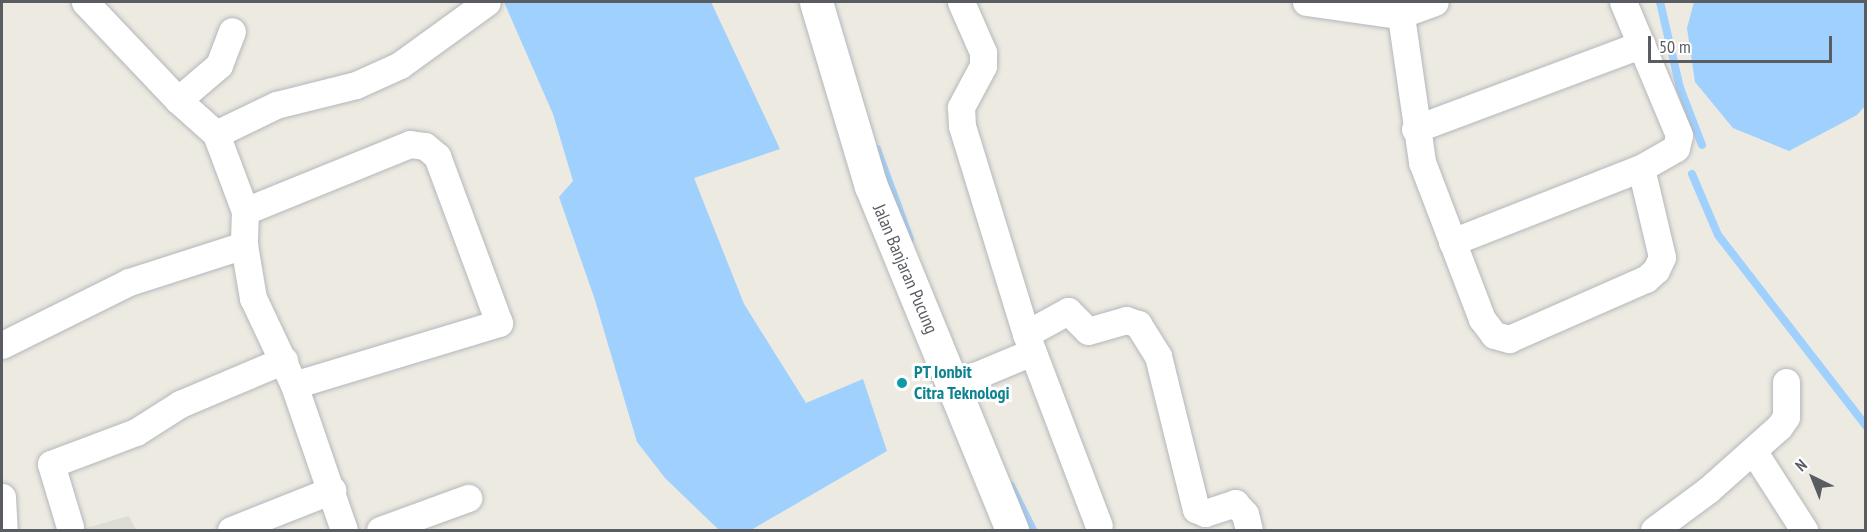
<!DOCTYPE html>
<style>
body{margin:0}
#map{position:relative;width:1867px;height:532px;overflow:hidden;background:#eceae1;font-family:"PT Sans Narrow",sans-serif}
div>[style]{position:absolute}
.industrial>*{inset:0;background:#dddcd5}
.water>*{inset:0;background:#9fd0fe}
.stream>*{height:8px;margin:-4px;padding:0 4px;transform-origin:4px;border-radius:4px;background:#9fd0fe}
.roads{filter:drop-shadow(0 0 2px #b4b7bb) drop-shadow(0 0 2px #b4b7bb)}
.minor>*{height:27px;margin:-13.5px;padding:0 13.5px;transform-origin:13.5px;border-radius:13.5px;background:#fff}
.tertiary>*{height:33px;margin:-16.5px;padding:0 16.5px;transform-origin:16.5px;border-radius:16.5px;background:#fff}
.dots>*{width:16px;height:16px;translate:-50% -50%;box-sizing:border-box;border:3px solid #fff;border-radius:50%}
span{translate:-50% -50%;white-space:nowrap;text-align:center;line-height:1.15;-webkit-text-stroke:6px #fff;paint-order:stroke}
.street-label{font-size:18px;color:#595d62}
.culture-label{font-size:18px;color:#0d838f;font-weight:700}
.left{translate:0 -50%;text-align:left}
.frame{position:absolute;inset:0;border:3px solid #595d62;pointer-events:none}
.north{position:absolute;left:1783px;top:448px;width:60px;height:60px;-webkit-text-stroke:4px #fff;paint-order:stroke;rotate:317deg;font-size:16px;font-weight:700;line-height:24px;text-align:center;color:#595d62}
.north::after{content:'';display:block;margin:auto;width:21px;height:27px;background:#595d62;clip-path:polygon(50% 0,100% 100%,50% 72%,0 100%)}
.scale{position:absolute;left:1648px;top:36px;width:184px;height:27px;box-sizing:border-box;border:3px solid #595d62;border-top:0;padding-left:8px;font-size:18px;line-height:21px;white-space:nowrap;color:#595d62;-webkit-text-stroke:4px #fff;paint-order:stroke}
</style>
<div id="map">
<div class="industrial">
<div style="clip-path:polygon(129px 516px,136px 530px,79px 530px)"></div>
</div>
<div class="water">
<div style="clip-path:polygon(504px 2px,711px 2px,780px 149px,694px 178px,744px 304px,806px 403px,863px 379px,887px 451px,751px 530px,719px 530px,665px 478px,637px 442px,594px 297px,559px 197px,573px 181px,553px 114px)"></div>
<div style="clip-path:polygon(1694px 2px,1865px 2px,1865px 106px,1857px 115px,1789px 151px,1733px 128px,1695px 82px,1687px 28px)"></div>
</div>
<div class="stream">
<div style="left:1660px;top:2px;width:88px;rotate:76.9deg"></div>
<div style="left:1680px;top:88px;width:61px;rotate:68.9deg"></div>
<div style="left:877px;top:149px;width:96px;rotate:69.9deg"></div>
<div style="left:1692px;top:174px;width:66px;rotate:66.9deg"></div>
<div style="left:1718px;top:235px;width:242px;rotate:52.2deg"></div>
<div style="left:1011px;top:486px;width:49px;rotate:63.4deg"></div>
</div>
<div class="roads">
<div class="minor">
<div style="left:85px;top:2px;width:135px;rotate:46.5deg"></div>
<div style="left:178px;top:100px;width:51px;rotate:41.8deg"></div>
<div style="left:216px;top:134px;width:82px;rotate:69.4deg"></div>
<div style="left:245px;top:211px;width:34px;rotate:92deg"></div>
<div style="left:244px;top:245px;width:54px;rotate:80.4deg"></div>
<div style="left:253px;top:298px;width:96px;rotate:64.8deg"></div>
<div style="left:294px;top:385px;width:153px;rotate:71deg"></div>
<div style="left:961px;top:2px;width:55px;rotate:66.3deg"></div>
<div style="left:983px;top:52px;width:14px;rotate:90deg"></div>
<div style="left:983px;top:66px;width:47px;rotate:118.2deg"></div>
<div style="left:961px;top:107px;width:19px;rotate:87deg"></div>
<div style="left:962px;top:126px;width:218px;rotate:72.9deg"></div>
<div style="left:1026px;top:334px;width:205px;rotate:69.2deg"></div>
<div style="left:1306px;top:2px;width:94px;rotate:8deg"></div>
<div style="left:1399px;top:15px;width:38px;rotate:-20deg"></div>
<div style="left:1399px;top:2px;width:162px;rotate:81.8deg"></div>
<div style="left:1422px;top:162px;width:168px;rotate:69.1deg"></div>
<div style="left:1482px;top:319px;width:20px;rotate:53deg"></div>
<div style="left:1494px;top:335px;width:16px;rotate:15deg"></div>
<div style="left:1509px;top:339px;width:150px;rotate:-23.7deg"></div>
<div style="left:1646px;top:279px;width:13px;rotate:-42deg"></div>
<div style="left:1656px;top:270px;width:14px;rotate:-65deg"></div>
<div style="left:1662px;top:257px;width:91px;rotate:-103.3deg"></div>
<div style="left:178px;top:100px;width:54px;rotate:-40.5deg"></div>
<div style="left:219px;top:65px;width:36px;rotate:-69deg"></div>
<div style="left:1415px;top:129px;width:242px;rotate:-20.5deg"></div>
<div style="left:216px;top:134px;width:67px;rotate:-25.8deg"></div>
<div style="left:276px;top:105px;width:82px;rotate:-14deg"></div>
<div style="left:356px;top:85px;width:48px;rotate:-24.4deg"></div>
<div style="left:400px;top:65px;width:107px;rotate:-35.9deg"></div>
<div style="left:245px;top:211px;width:178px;rotate:-22.1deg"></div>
<div style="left:410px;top:144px;width:15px;rotate:8deg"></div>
<div style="left:425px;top:146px;width:16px;rotate:40deg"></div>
<div style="left:437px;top:156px;width:178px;rotate:69.6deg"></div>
<div style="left:499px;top:323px;width:214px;rotate:163.2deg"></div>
<div style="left:1452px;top:242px;width:203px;rotate:-21.4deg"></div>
<div style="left:1641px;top:168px;width:40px;rotate:-29.7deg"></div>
<div style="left:1676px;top:148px;width:13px;rotate:-77deg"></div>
<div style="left:1679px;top:135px;width:144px;rotate:-112.8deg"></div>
<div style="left:1026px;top:334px;width:48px;rotate:-28.7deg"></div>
<div style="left:1068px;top:311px;width:28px;rotate:45deg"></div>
<div style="left:1088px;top:331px;width:40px;rotate:-16deg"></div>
<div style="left:1126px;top:320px;width:13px;rotate:18deg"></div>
<div style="left:1138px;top:324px;width:38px;rotate:58deg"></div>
<div style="left:1158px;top:356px;width:158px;rotate:76.1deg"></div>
<div style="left:1196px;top:509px;width:10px;rotate:24deg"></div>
<div style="left:1205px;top:513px;width:32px;rotate:-18deg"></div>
<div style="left:1235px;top:503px;width:15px;rotate:48deg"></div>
<div style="left:1245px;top:514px;width:16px;rotate:76deg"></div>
<div style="left:2px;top:345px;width:142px;rotate:-26.4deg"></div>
<div style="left:129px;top:282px;width:121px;rotate:-17.8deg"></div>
<div style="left:953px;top:385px;width:86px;rotate:-22.7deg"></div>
<div style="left:1754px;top:452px;width:93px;rotate:57.3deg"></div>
<div style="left:2px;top:497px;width:33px;rotate:87deg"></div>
<div style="left:70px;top:527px;width:66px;rotate:-106.8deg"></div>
<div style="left:51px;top:464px;width:91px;rotate:-20.6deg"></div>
<div style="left:136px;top:432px;width:52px;rotate:-32.5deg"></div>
<div style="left:180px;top:404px;width:113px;rotate:-22.9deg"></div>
<div style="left:231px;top:530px;width:109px;rotate:-21.6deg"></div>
<div style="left:380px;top:530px;width:94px;rotate:-20deg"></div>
<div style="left:1654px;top:530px;width:67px;rotate:-36.5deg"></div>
<div style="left:1708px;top:490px;width:95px;rotate:-41.6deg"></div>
<div style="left:1779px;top:427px;width:12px;rotate:-55deg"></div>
<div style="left:1786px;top:417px;width:35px;rotate:-90deg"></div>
</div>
<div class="tertiary">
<div style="left:816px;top:2px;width:192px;rotate:73.4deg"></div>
<div style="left:871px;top:186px;width:372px;rotate:67.7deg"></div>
</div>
</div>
<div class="dots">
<div style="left:902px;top:383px;background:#0f9aa8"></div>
</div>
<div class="street-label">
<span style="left:905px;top:269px;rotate:67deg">Jalan Banjaran Pucung</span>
</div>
<div class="culture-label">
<span class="left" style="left:914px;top:383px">PT Ionbit<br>Citra Teknologi</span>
</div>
<div class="frame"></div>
<div class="north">N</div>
<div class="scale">50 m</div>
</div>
